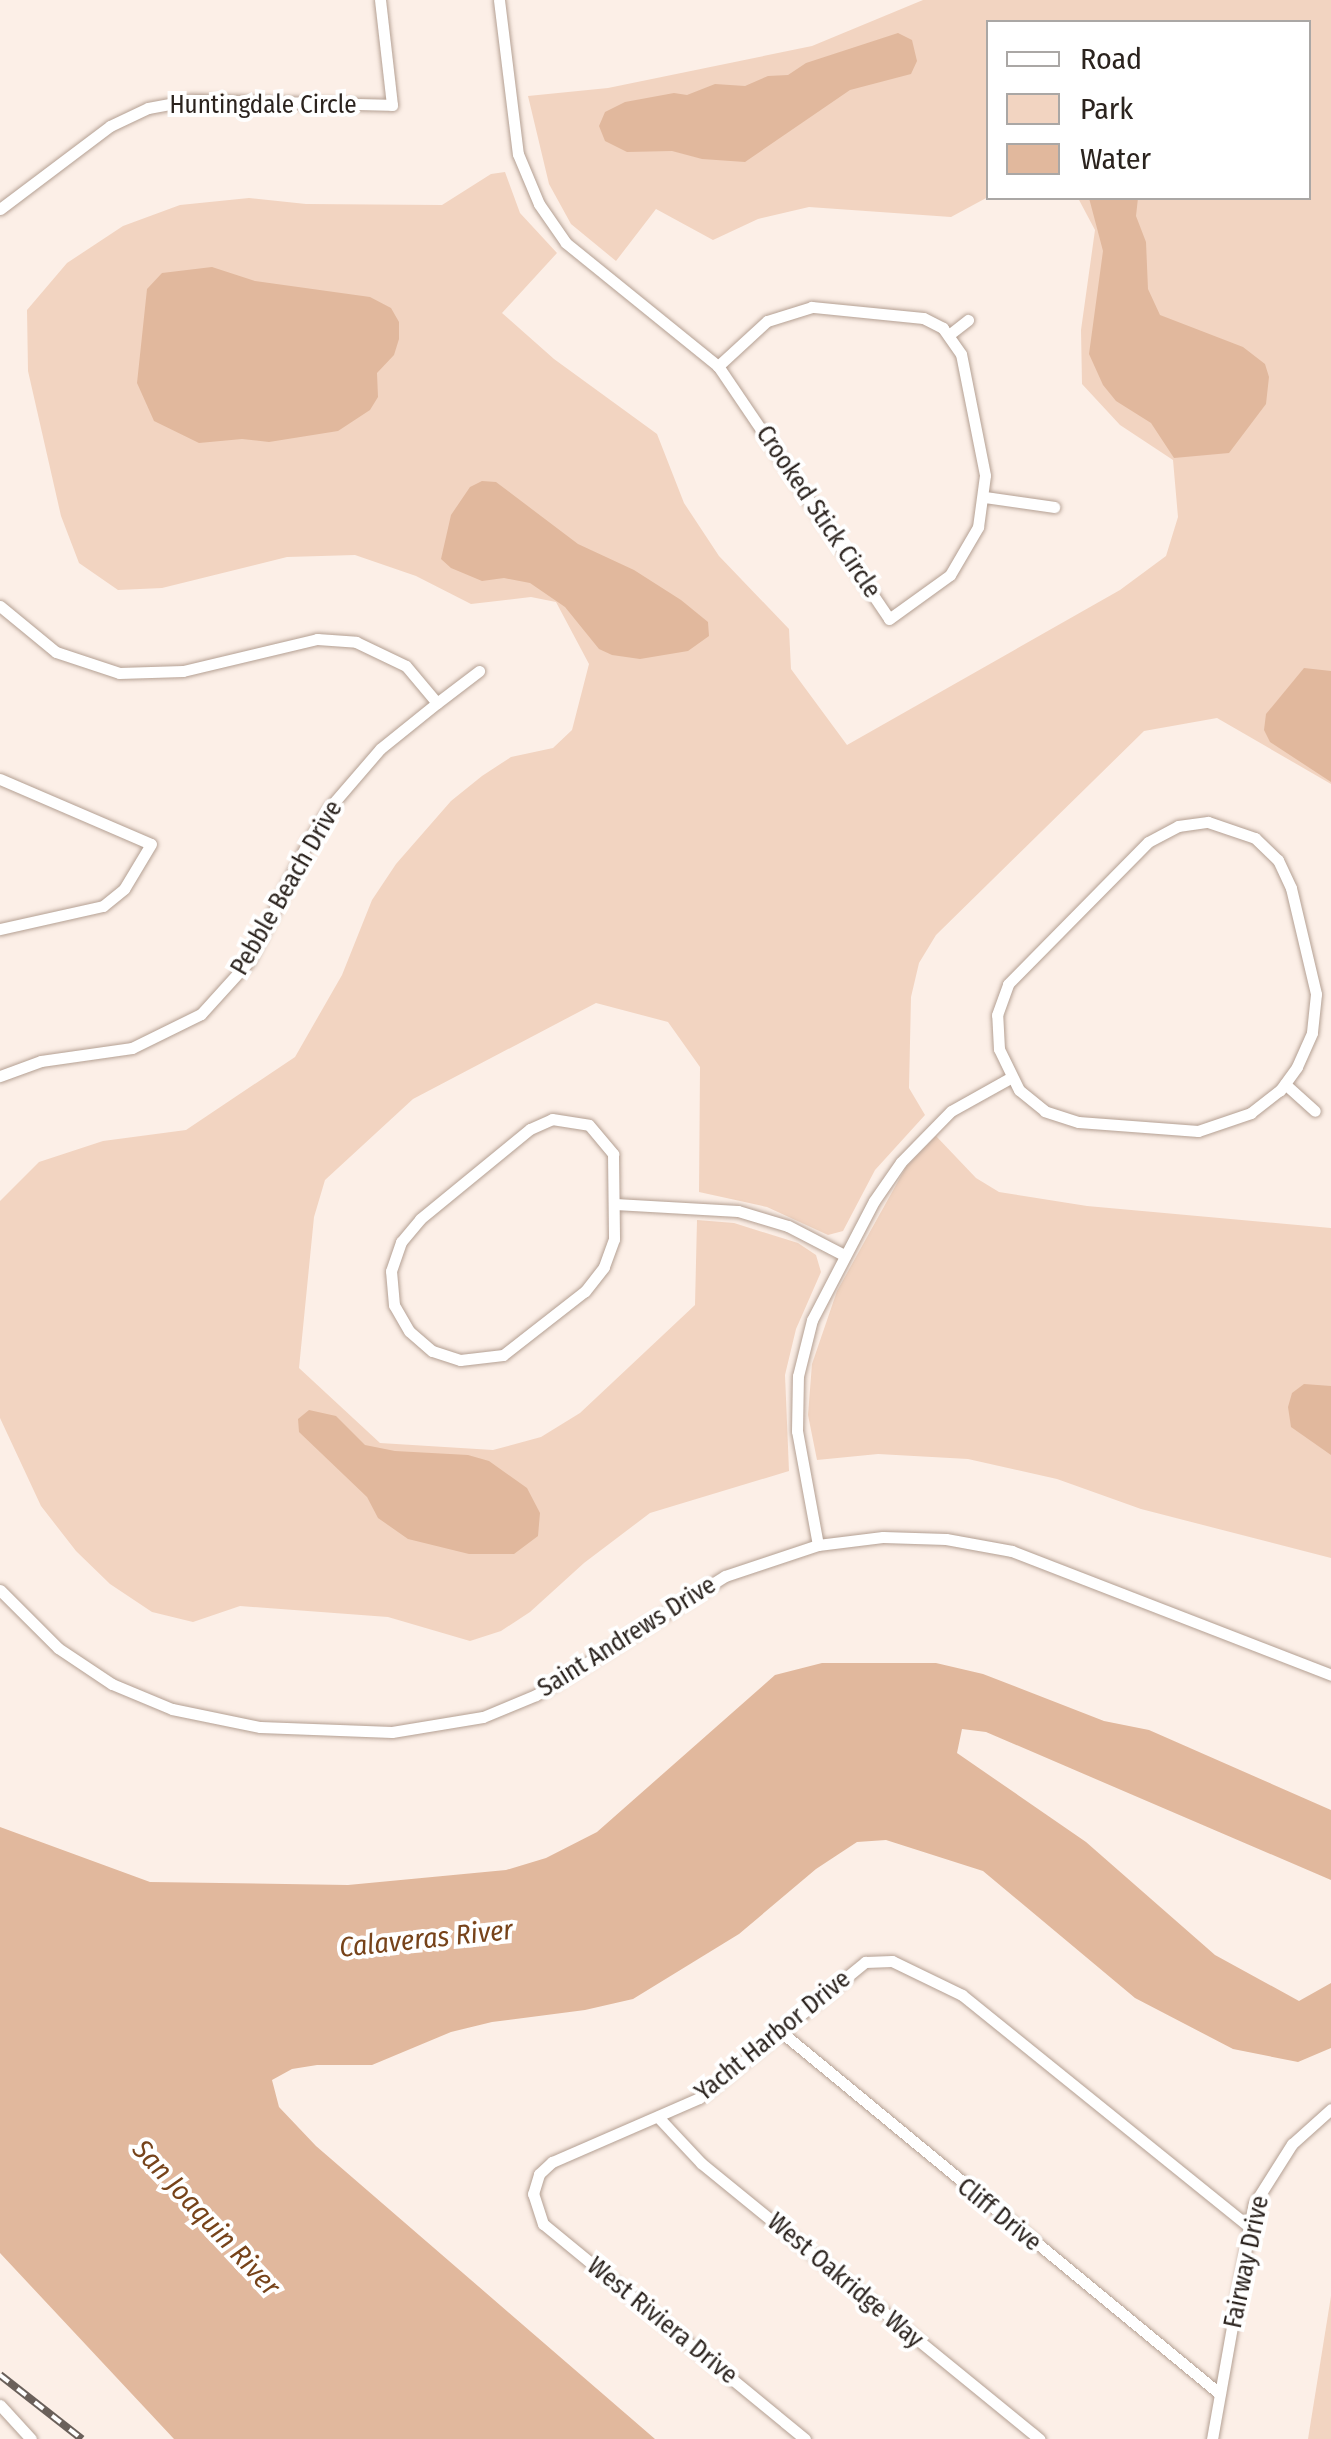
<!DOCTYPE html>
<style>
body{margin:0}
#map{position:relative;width:1331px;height:2439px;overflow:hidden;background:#fcefe7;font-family:"Fira Sans Condensed",sans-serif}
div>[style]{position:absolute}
.green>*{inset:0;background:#f2d4c1}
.water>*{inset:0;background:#e1b89d}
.roads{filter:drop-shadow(0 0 2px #b4a093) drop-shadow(0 0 2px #b4a093)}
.minor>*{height:11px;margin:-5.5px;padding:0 5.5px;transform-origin:5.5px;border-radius:5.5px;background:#fff}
.rail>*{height:8px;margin-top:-4px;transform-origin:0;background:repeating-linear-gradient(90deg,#fff 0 11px,#6a605a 0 22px);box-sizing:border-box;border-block:2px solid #6a605a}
span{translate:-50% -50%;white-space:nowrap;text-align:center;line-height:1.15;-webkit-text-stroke:8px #fff;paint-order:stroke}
.street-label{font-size:25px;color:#2b231e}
.water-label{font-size:28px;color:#77431a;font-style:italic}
.legend{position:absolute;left:986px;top:20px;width:325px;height:180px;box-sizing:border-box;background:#fff;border:2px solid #aaa7a5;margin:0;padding:12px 18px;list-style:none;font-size:30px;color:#2b231e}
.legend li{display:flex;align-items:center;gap:20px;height:50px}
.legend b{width:50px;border:2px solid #aaa7a5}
</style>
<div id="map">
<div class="green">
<div style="clip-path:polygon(923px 0,1331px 0,1331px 784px,1217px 718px,1144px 731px,936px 935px,919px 963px,911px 997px,909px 1088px,925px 1115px,875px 1170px,843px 1231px,828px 1235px,767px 1207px,699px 1192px,700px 1067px,668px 1022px,596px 1003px,413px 1099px,325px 1180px,314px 1217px,299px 1368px,380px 1443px,493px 1450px,541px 1437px,580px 1413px,695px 1305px,697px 1220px,734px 1223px,798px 1243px,816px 1255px,821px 1272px,796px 1329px,785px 1375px,789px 1471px,650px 1513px,584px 1563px,530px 1612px,501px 1631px,470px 1641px,388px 1617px,240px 1606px,193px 1622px,152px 1612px,110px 1584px,76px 1551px,41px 1506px,0 1418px,0 1201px,39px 1162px,103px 1141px,186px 1130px,295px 1057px,342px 975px,372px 900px,396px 864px,451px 801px,482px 776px,511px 757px,553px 748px,572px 730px,589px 664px,556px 602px,531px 597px,471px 604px,416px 576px,355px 555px,287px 557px,162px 588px,118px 590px,79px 563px,61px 516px,28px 371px,27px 310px,67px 263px,123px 226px,180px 205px,249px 198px,306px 204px,442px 205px,491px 174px,505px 172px,520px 213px,557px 253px,502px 313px,554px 359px,657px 434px,684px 503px,719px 556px,789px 629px,791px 669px,847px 745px,1120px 590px,1166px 556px,1178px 517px,1173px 460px,1120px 425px,1082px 384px,1081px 330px,1095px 230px,1078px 198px,1308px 198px,1308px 22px,988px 22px,988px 197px,951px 217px,809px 207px,758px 219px,713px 240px,656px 209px,616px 261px,571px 224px,549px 184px,528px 96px,608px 88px,812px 46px)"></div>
<div style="clip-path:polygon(936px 1136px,976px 1178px,999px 1192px,1087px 1206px,1331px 1228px,1331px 1558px,1141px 1509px,1057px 1479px,968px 1459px,878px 1454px,817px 1460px,808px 1415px,812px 1364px,837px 1291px,906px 1167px)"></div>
<div style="clip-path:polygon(1331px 2296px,1331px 2439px,1308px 2439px)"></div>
</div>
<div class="water">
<div style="clip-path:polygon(898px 33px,912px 40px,917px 61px,911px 74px,850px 90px,745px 162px,702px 159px,672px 151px,627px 152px,605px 141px,599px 126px,605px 112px,625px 102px,674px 93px,687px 95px,715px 84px,745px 86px,768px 76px,788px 75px,806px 63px)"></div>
<div style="clip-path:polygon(1089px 198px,1138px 198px,1136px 216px,1146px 242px,1148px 289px,1160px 315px,1243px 347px,1265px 364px,1269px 377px,1266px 404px,1229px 453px,1174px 458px,1151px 423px,1116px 401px,1103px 385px,1089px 354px,1103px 251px)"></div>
<div style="clip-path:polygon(212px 267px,255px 281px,370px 297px,391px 308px,399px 322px,399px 339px,394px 355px,377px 373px,378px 397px,370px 410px,338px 431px,269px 442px,242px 439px,199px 443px,154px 421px,137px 383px,147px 289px,162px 273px)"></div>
<div style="clip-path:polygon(482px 481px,496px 482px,578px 544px,634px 570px,681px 600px,708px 622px,709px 636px,688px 651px,640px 659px,612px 655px,599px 649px,565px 607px,530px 583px,504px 578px,482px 581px,451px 568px,441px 559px,451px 515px,470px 487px)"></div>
<div style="clip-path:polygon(1304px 668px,1331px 671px,1331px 782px,1270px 742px,1264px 730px,1266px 714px)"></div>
<div style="clip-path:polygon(1304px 1384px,1331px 1386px,1331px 1455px,1291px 1427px,1288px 1407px,1292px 1393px)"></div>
<div style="clip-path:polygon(309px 1410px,336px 1416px,365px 1445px,395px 1451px,468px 1455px,489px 1461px,527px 1488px,540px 1513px,538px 1536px,514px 1554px,469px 1554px,408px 1539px,378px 1518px,367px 1497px,299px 1432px,298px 1419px)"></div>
<div style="clip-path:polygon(822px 1663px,936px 1663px,983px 1674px,1104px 1721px,1149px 1730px,1331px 1810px,1331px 1880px,986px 1732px,962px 1729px,957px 1753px,1086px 1842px,1215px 1955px,1299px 2001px,1331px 1983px,1331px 2048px,1298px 2062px,1233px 2049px,1135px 1998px,983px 1871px,886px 1840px,857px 1842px,816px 1869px,739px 1934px,633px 1999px,585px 2010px,492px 2022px,451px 2032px,372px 2065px,317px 2065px,292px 2069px,272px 2080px,279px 2107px,316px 2146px,655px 2439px,174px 2439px,0 2253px,0 1827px,150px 1882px,348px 1885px,506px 1870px,546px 1858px,597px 1832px,775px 1675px)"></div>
</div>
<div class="roads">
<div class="minor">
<div style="left:499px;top:0;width:155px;rotate:83deg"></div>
<div style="left:518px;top:154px;width:54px;rotate:67.2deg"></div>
<div style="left:539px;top:204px;width:47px;rotate:55.3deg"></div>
<div style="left:566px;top:243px;width:196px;rotate:39deg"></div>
<div style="left:718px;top:366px;width:305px;rotate:55.9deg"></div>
<div style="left:889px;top:619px;width:75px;rotate:-35.8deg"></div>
<div style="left:950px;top:575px;width:56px;rotate:-59.7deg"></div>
<div style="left:978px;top:527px;width:52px;rotate:-82.3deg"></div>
<div style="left:985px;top:475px;width:123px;rotate:-101.2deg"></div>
<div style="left:961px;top:354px;width:32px;rotate:-125deg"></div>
<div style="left:943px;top:328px;width:22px;rotate:-153deg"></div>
<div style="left:923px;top:318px;width:112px;rotate:-174.3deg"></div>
<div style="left:812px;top:307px;width:47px;rotate:162.7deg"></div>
<div style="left:767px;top:321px;width:67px;rotate:137.4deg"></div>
<div style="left:0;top:209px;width:138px;rotate:-37deg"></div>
<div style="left:110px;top:126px;width:42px;rotate:-25.3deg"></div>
<div style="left:148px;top:108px;width:44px;rotate:-10.5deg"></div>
<div style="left:191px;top:100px;width:201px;rotate:1.4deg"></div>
<div style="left:392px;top:105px;width:106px;rotate:-96.5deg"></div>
<div style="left:950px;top:334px;width:23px;rotate:-38deg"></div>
<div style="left:985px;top:497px;width:70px;rotate:8.2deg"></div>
<div style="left:0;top:606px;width:72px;rotate:39.4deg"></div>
<div style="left:56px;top:652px;width:66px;rotate:18.4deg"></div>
<div style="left:119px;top:673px;width:64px;rotate:-1.8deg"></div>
<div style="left:183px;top:671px;width:138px;rotate:-13.4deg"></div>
<div style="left:317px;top:639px;width:39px;rotate:4deg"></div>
<div style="left:356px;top:642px;width:55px;rotate:25.6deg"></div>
<div style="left:406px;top:666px;width:48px;rotate:50deg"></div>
<div style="left:437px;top:703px;width:73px;rotate:141.1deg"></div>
<div style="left:380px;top:749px;width:77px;rotate:130.8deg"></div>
<div style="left:330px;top:807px;width:39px;rotate:122deg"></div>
<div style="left:309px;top:840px;width:135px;rotate:116.4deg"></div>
<div style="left:249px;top:961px;width:72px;rotate:132.2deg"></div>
<div style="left:201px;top:1014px;width:77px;rotate:153.8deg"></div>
<div style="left:132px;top:1048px;width:92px;rotate:171.9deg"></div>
<div style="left:41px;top:1061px;width:44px;rotate:159.9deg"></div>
<div style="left:437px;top:703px;width:53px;rotate:-37.3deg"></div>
<div style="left:0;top:779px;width:164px;rotate:23.3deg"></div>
<div style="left:151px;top:844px;width:52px;rotate:121deg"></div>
<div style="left:124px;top:889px;width:27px;rotate:141deg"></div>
<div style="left:103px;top:906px;width:106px;rotate:167.4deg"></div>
<div style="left:1208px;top:822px;width:50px;rotate:18.8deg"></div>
<div style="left:1255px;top:838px;width:32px;rotate:44deg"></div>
<div style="left:1278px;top:860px;width:31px;rotate:65deg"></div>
<div style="left:1291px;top:888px;width:109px;rotate:76.7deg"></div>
<div style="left:1316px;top:994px;width:39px;rotate:96deg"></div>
<div style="left:1312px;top:1033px;width:37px;rotate:114deg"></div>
<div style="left:1297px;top:1067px;width:29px;rotate:126deg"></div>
<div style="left:1280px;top:1090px;width:37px;rotate:142deg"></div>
<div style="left:1251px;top:1113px;width:56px;rotate:161.2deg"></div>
<div style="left:1198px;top:1131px;width:120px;rotate:-175.7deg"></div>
<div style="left:1078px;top:1122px;width:35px;rotate:-162deg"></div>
<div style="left:1045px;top:1111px;width:33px;rotate:-141deg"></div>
<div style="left:1019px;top:1090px;width:46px;rotate:-116deg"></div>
<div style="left:999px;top:1049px;width:34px;rotate:-93deg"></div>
<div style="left:997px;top:1015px;width:33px;rotate:-70deg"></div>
<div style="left:1008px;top:984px;width:199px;rotate:-45.4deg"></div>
<div style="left:1148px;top:842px;width:34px;rotate:-28deg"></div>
<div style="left:1178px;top:826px;width:30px;rotate:-8deg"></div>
<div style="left:1285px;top:1084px;width:40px;rotate:42deg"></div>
<div style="left:552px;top:1119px;width:37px;rotate:9deg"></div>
<div style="left:589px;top:1125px;width:38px;rotate:50deg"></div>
<div style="left:613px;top:1154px;width:85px;rotate:89.3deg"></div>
<div style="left:614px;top:1239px;width:30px;rotate:110deg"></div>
<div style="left:604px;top:1267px;width:31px;rotate:128deg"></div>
<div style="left:585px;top:1291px;width:104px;rotate:142deg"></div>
<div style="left:503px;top:1355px;width:43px;rotate:173.4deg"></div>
<div style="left:460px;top:1360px;width:29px;rotate:-162deg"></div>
<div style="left:432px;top:1351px;width:30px;rotate:-139deg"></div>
<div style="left:409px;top:1331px;width:30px;rotate:-120deg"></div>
<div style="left:394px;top:1305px;width:34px;rotate:-95deg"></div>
<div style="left:391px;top:1271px;width:31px;rotate:-71deg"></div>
<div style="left:401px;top:1242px;width:30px;rotate:-50deg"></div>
<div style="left:420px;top:1219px;width:142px;rotate:-39.3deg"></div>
<div style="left:530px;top:1129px;width:24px;rotate:-24deg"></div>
<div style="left:615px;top:1204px;width:123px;rotate:3.3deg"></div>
<div style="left:738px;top:1211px;width:52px;rotate:16.7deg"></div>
<div style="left:788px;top:1226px;width:63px;rotate:27.4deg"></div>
<div style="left:818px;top:1545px;width:116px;rotate:-100.4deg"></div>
<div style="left:797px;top:1431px;width:55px;rotate:-89deg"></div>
<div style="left:798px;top:1376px;width:58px;rotate:-76deg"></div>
<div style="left:812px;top:1320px;width:134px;rotate:-62.5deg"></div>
<div style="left:874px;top:1201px;width:47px;rotate:-55.3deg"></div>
<div style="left:901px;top:1162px;width:71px;rotate:-45.6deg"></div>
<div style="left:951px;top:1111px;width:68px;rotate:-29.2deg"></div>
<div style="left:0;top:1590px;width:82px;rotate:45deg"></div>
<div style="left:58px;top:1648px;width:65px;rotate:33.7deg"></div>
<div style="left:112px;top:1684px;width:65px;rotate:22.6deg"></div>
<div style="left:172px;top:1709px;width:90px;rotate:11.6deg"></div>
<div style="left:260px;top:1727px;width:132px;rotate:2.2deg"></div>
<div style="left:392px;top:1732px;width:92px;rotate:-9.4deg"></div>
<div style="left:483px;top:1717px;width:57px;rotate:-22.5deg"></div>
<div style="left:536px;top:1695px;width:223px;rotate:-32.2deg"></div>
<div style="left:725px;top:1576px;width:98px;rotate:-18.4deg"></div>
<div style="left:818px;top:1545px;width:65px;rotate:-7deg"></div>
<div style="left:883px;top:1537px;width:63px;rotate:1.8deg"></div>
<div style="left:946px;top:1539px;width:67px;rotate:10.3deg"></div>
<div style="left:1012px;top:1551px;width:342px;rotate:21.2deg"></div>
<div style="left:780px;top:2031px;width:570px;rotate:39.52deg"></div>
<div style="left:658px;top:2117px;width:63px;rotate:46.9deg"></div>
<div style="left:701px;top:2163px;width:437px;rotate:39.2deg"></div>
<div style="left:0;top:2405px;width:46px;rotate:47.6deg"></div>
<div style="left:805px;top:2439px;width:339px;rotate:-140.6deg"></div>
<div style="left:543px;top:2224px;width:32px;rotate:-108deg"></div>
<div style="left:533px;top:2194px;width:21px;rotate:-73deg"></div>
<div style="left:539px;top:2174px;width:18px;rotate:-43deg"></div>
<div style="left:552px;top:2162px;width:160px;rotate:-23.5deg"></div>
<div style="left:699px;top:2098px;width:215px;rotate:-39.3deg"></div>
<div style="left:865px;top:1962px;width:27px;rotate:-2deg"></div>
<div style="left:892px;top:1961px;width:78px;rotate:25.9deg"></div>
<div style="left:962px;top:1995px;width:371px;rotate:38.9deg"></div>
<div style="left:1212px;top:2439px;width:239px;rotate:-79.9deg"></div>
<div style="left:1254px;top:2204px;width:71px;rotate:-57.7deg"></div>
<div style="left:1292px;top:2144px;width:52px;rotate:-41.9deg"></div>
</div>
</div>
<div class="rail">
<div style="left:0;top:2375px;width:104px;rotate:38deg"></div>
</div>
<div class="street-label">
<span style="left:263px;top:105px">Huntingdale Circle</span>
<span style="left:818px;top:512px;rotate:56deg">Crooked Stick Circle</span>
<span style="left:287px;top:888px;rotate:-60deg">Pebble Beach Drive</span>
<span style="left:627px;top:1637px;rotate:-32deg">Saint Andrews Drive</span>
<span style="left:773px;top:2036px;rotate:-39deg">Yacht Harbor Drive</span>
<span style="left:999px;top:2215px;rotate:39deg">Cliff Drive</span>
<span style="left:1247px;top:2262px;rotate:-78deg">Fairway Drive</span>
<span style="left:845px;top:2281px;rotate:40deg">West Oakridge Way</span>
<span style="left:662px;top:2321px;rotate:39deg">West Riviera Drive</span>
</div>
<div class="water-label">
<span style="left:426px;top:1939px;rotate:-6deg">Calaveras River</span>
<span style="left:206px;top:2218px;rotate:47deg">San Joaquin River</span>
</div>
<ul class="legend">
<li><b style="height:12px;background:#fff"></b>Road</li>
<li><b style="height:28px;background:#f2d4c1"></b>Park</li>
<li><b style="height:28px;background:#e1b89d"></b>Water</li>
</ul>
</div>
